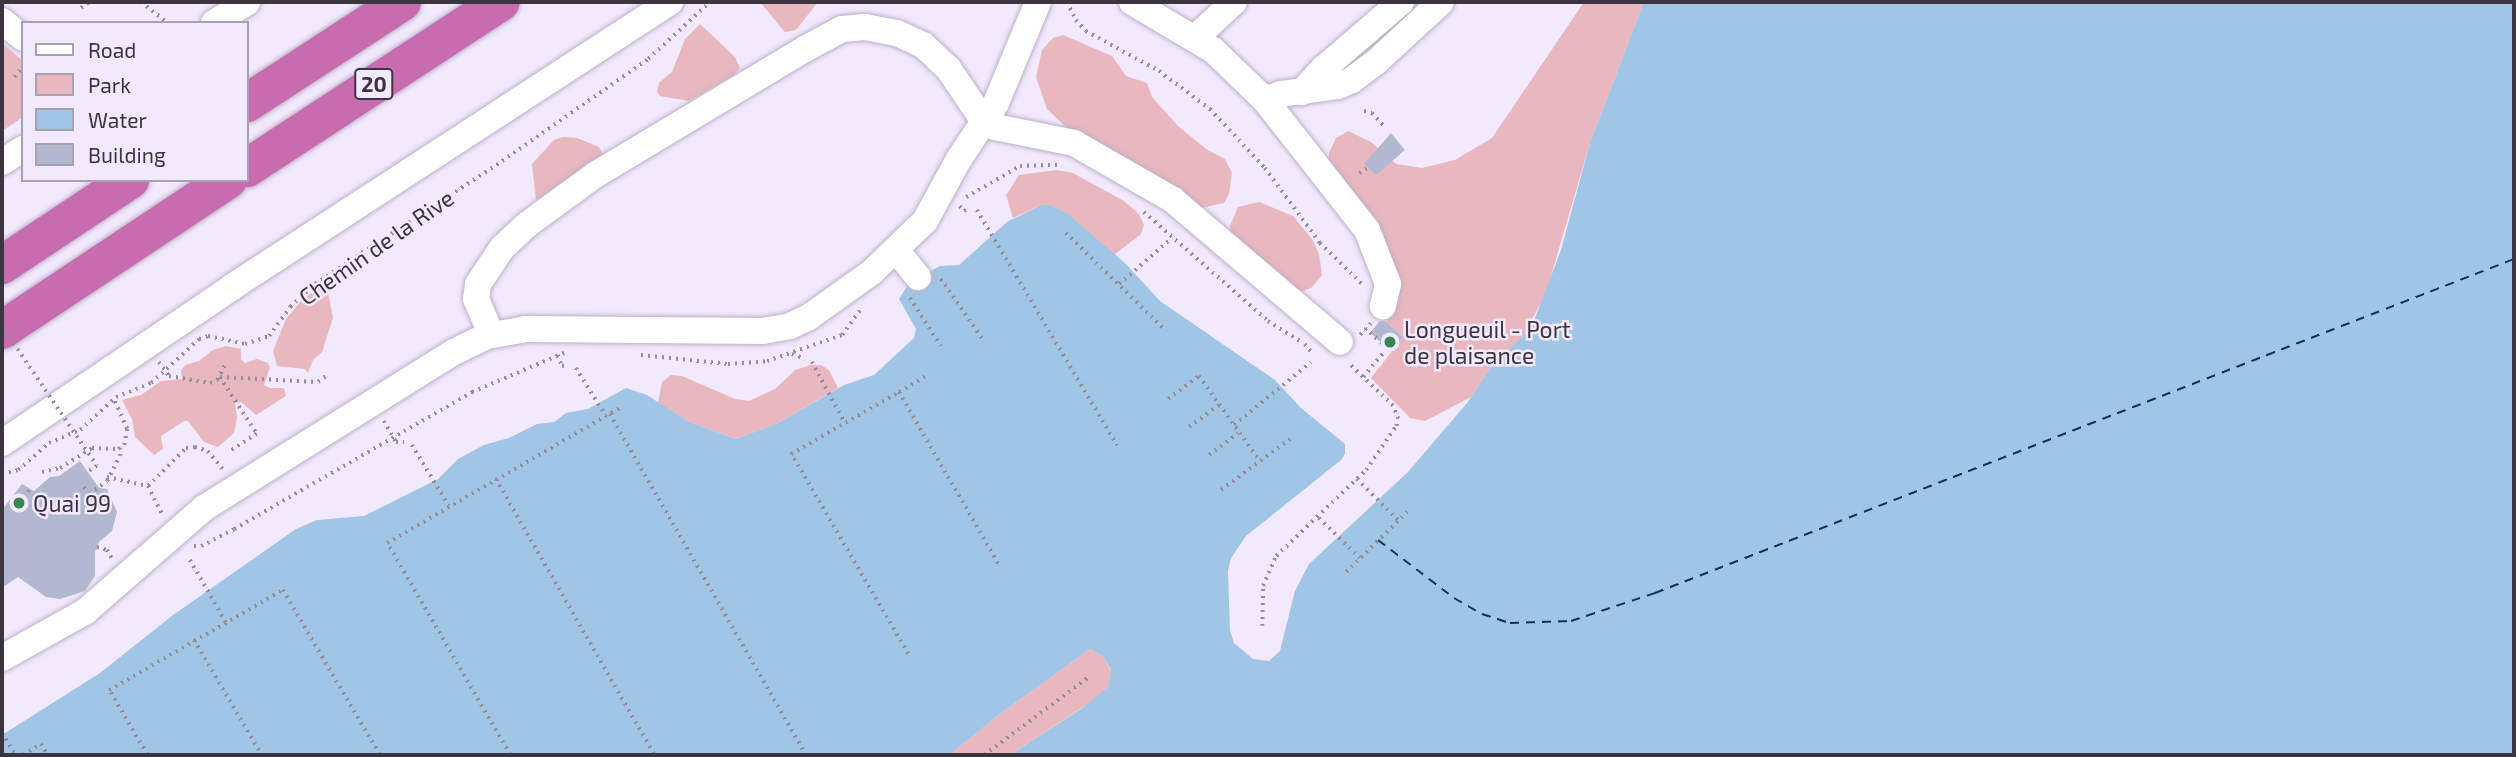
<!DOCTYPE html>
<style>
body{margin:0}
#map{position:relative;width:2516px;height:757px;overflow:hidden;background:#f3e9fd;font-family:"Exo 2",sans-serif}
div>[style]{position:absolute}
.green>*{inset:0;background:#e9b7be}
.water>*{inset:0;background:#a0c5e5}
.ferry>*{height:2px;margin-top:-1px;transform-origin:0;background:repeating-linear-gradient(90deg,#0a3555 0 9px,transparent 0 16px)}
.building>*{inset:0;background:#b3b8d1}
.path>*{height:3.5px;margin-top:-1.75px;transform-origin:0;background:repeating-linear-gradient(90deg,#938c9b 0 2px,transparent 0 7px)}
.roads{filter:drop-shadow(0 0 2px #bbb0c7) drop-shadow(0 0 2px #bbb0c7)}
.minor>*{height:26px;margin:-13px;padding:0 13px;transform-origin:13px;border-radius:13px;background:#fff}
.highway>*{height:38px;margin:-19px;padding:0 19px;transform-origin:19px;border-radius:19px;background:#c86baf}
.path-bridge>*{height:3.5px;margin-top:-1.75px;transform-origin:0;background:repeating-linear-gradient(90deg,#938c9b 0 2px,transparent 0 7px)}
.dots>*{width:19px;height:19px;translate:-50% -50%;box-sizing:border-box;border:4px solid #f3e9fd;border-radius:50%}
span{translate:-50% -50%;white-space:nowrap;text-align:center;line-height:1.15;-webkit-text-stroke:5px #f3e9fd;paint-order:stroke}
.shield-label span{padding:2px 5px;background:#f3e9fd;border:2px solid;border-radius:5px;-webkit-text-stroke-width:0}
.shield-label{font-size:21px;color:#3a353f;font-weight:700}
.street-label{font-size:23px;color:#3a353f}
.poi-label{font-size:23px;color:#3a353f}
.left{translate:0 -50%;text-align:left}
.frame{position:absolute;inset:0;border:4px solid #3a353f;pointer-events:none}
.legend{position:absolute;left:21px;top:21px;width:228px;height:161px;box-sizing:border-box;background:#f3e9fd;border:2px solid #a9a1b1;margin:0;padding:9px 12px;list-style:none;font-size:21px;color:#3a353f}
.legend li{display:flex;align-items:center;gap:14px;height:35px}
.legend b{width:35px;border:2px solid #a9a1b1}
</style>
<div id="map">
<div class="green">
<div style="clip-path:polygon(760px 2px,818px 2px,796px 30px,785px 32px)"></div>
<div style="clip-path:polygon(1584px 2px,1644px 2px,1590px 143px,1546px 293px,1524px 335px,1493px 364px,1471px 397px,1425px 421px,1410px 418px,1371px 378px,1403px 337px,1386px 322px,1397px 306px,1395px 270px,1328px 167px,1329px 153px,1336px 138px,1348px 131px,1371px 142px,1396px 164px,1422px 168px,1455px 160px,1492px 138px)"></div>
<div style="clip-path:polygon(700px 24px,735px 57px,740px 68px,734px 75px,689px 101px,660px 96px,657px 92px,659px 83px,672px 72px,685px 39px)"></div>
<div style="clip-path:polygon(1063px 35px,1112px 56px,1126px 76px,1147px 83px,1152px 97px,1178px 126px,1206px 149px,1225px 159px,1232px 173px,1229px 194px,1224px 203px,1200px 208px,1071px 132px,1047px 109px,1036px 77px,1042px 50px,1053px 38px)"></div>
<div style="clip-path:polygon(2px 43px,23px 61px,23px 117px,2px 131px)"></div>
<div style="clip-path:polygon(563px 137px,577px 138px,599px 147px,603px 154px,536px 200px,532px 164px,554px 140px)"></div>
<div style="clip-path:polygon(1057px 170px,1073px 173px,1124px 201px,1139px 214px,1144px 225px,1141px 234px,1114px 255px,1067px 213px,1050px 205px,1041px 205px,1013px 218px,1006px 195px,1019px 175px)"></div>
<div style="clip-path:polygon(1259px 202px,1293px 216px,1312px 239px,1319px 254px,1322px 275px,1311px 288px,1302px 291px,1278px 280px,1231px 236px,1230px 226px,1238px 207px)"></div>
<div style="clip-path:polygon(322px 286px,328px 292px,333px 318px,322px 352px,313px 360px,308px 373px,305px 369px,277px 366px,273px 351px,286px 319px,303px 299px)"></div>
<div style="clip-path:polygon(226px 346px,241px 349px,241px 359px,245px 363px,257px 359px,268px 363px,270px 367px,264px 385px,270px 388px,284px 388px,286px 396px,256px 415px,241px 402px,235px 403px,237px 418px,234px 433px,218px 447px,204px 442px,188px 421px,184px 421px,161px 436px,163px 449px,154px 455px,135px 437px,132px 419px,122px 400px,141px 395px,161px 381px,182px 379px,181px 371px,185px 365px,199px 361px,213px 350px)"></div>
<div style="clip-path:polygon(811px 365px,821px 365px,829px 370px,838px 388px,778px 423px,736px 439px,689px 422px,658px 403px,662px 382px,671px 375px,682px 376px,735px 399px,749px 401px,775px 389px,795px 370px)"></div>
<div style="clip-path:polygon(1090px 649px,1103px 656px,1111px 671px,1108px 687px,1100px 696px,1010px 755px,949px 755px,1001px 713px)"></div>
</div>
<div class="water">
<div style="clip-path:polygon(1644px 2px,2514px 2px,2514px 755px,1010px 755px,1081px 709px,1108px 687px,1111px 670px,1103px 656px,1090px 649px,1001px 713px,949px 755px,2px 755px,2px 735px,100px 673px,173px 615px,296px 529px,317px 520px,364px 516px,438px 479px,458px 459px,484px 445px,509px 438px,537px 424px,554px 422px,566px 413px,588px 409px,626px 388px,647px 395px,689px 422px,736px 439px,778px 423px,844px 385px,874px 375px,914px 338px,916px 329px,899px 299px,910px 282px,940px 266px,959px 265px,1007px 222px,1041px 205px,1050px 205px,1067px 213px,1126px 264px,1160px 301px,1275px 380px,1301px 408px,1345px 444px,1345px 454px,1341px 460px,1246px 536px,1231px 558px,1228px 571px,1230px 631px,1234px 643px,1253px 659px,1269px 661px,1280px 651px,1295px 591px,1309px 564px,1408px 472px,1467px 403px,1493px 364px,1524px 335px,1535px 318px,1561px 250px,1590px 143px)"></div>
</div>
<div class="ferry">
<div style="left:1378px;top:540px;width:96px;rotate:37.3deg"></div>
<div style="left:1454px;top:598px;width:32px;rotate:30deg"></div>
<div style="left:1482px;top:614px;width:29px;rotate:18deg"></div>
<div style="left:1510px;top:623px;width:61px;rotate:-1.9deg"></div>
<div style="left:1571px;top:621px;width:89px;rotate:-18.4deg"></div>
<div style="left:1655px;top:593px;width:922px;rotate:-21.25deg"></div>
</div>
<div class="building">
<div style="clip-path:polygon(1391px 133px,1405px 150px,1376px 175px,1364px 164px)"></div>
<div style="clip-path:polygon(1380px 321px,1385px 321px,1403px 337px,1391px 351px,1370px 333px)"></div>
<div style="clip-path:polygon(80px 461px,99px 488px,107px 489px,117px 512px,112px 531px,99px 542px,95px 552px,95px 576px,85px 591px,60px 599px,46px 597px,18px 577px,2px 588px,2px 510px,22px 484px,34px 491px,50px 477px,59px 476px)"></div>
</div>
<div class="path">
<div style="left:141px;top:2px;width:34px;rotate:38deg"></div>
<div style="left:1067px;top:2px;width:20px;rotate:63deg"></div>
<div style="left:1076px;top:20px;width:15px;rotate:48deg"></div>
<div style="left:1086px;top:31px;width:83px;rotate:28.7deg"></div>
<div style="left:1159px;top:71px;width:64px;rotate:36.7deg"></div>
<div style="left:1210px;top:109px;width:81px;rotate:47deg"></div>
<div style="left:1265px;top:168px;width:93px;rotate:53.7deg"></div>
<div style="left:1320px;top:243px;width:59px;rotate:44.3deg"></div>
<div style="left:81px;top:8px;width:10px;rotate:-37deg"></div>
<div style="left:14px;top:77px;width:13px;rotate:-48deg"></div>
<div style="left:1364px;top:111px;width:8px;rotate:14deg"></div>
<div style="left:1372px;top:113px;width:18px;rotate:47deg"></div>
<div style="left:1359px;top:173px;width:10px;rotate:-29deg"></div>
<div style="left:966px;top:197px;width:62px;rotate:-29.9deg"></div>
<div style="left:1020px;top:166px;width:38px;rotate:-2deg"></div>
<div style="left:960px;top:206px;width:6px;rotate:51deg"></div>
<div style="left:964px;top:211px;width:6px;rotate:-31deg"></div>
<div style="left:977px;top:210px;width:274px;rotate:59.2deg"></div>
<div style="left:1144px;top:212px;width:165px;rotate:41.3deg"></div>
<div style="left:1268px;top:321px;width:40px;rotate:32deg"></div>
<div style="left:1066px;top:233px;width:140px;rotate:44.4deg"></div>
<div style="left:941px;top:279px;width:72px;rotate:55.2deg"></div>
<div style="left:1119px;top:284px;width:70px;rotate:-41deg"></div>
<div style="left:910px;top:298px;width:57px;rotate:57.1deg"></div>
<div style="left:1360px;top:335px;width:16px;rotate:-47deg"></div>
<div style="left:1305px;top:344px;width:11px;rotate:52deg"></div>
<div style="left:792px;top:354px;width:14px;rotate:21deg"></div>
<div style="left:558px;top:355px;width:12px;rotate:70deg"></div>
<div style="left:562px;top:366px;width:6px;rotate:-9deg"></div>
<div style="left:641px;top:355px;width:87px;rotate:5.9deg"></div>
<div style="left:728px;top:364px;width:39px;rotate:-4deg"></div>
<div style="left:767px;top:361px;width:79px;rotate:-19.1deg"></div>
<div style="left:842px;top:335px;width:31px;rotate:-54deg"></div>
<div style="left:159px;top:362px;width:17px;rotate:54deg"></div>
<div style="left:169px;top:376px;width:42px;rotate:9.7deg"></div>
<div style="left:210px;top:383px;width:8px;rotate:-23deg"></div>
<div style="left:217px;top:380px;width:17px;rotate:-62deg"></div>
<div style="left:812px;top:362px;width:69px;rotate:61.6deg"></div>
<div style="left:576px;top:368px;width:57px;rotate:58deg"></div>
<div style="left:220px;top:377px;width:98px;rotate:2.9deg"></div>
<div style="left:318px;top:382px;width:10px;rotate:-37deg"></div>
<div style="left:220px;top:377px;width:68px;rotate:57deg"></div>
<div style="left:257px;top:434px;width:35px;rotate:147deg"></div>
<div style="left:1363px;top:377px;width:38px;rotate:-50deg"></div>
<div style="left:1387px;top:348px;width:29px;rotate:-139deg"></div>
<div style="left:899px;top:392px;width:33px;rotate:-31deg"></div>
<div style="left:1168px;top:399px;width:39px;rotate:-37deg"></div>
<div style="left:1199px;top:376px;width:105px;rotate:54.3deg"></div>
<div style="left:610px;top:414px;width:393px;rotate:60.1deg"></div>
<div style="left:384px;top:421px;width:24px;rotate:60deg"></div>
<div style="left:396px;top:442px;width:8px"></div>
<div style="left:1234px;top:425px;width:99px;rotate:-39.3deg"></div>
<div style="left:1189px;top:427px;width:37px;rotate:-36deg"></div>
<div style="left:412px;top:445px;width:71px;rotate:58.8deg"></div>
<div style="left:1209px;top:455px;width:36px;rotate:-37deg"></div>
<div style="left:42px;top:472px;width:18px;rotate:-13deg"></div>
<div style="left:60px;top:468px;width:38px;rotate:-32deg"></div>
<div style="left:92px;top:448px;width:26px;rotate:2deg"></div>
<div style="left:118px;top:449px;width:7px;rotate:-34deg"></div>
<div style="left:124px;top:445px;width:16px;rotate:-79deg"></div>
<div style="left:127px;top:429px;width:34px;rotate:-114deg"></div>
<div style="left:2px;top:474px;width:16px;rotate:-14deg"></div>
<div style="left:18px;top:470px;width:41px;rotate:-41.1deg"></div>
<div style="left:49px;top:443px;width:34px;rotate:-23deg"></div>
<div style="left:80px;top:430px;width:49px;rotate:-42.5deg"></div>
<div style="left:116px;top:397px;width:38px;rotate:-22deg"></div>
<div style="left:151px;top:383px;width:65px;rotate:-42.5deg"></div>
<div style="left:199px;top:339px;width:9px;rotate:-18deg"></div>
<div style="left:208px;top:336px;width:38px;rotate:12deg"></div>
<div style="left:245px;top:344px;width:25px;rotate:-18deg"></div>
<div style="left:269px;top:336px;width:36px;rotate:-54deg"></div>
<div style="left:290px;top:307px;width:34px;rotate:-43deg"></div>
<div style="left:315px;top:284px;width:224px;rotate:-33.3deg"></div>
<div style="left:502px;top:161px;width:178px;rotate:-34.9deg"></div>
<div style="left:648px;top:59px;width:84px;rotate:-42.6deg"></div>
<div style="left:107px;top:477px;width:42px;rotate:12.4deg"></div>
<div style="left:148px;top:486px;width:33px;rotate:63deg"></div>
<div style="left:496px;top:479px;width:319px;rotate:60.1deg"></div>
<div style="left:1357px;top:479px;width:58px;rotate:45deg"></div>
<div style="left:148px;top:486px;width:54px;rotate:-45deg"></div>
<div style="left:186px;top:448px;width:9px;rotate:-6deg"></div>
<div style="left:195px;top:447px;width:14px;rotate:17deg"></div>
<div style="left:208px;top:451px;width:26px;rotate:51deg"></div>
<div style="left:84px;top:487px;width:9px;rotate:54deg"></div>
<div style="left:89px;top:494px;width:22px;rotate:-36deg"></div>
<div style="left:107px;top:481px;width:28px;rotate:-63deg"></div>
<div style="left:120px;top:456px;width:8px;rotate:-90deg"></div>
<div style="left:1221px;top:490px;width:86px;rotate:-36.5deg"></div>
<div style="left:24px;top:498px;width:9px;rotate:-58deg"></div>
<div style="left:1319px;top:518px;width:57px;rotate:44.3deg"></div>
<div style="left:194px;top:546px;width:7px"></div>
<div style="left:201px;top:546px;width:37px;rotate:-27deg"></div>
<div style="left:234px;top:529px;width:275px;rotate:-29.9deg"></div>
<div style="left:472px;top:392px;width:100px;rotate:-23deg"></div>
<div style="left:97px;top:547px;width:10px;rotate:17deg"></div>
<div style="left:107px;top:550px;width:12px;rotate:59deg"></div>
<div style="left:190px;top:560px;width:72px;rotate:59.9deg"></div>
<div style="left:1346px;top:572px;width:90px;rotate:-44.5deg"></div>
<div style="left:1262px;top:626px;width:40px;rotate:-88.6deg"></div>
<div style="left:1263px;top:586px;width:33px;rotate:-67deg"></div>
<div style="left:1276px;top:556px;width:124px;rotate:-43.7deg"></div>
<div style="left:1366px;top:470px;width:53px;rotate:-55.7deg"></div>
<div style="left:1396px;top:426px;width:7px;rotate:-74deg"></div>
<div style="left:1398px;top:419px;width:14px;rotate:-111deg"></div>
<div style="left:1393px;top:406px;width:62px;rotate:-136.3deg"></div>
<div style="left:194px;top:640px;width:134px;rotate:59.4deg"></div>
<div style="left:908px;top:654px;width:232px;rotate:-120.3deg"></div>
<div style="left:791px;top:454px;width:125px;rotate:-29.9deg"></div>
<div style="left:899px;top:392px;width:201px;rotate:59.9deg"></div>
<div style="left:2px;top:733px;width:26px;rotate:58deg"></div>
<div style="left:23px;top:755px;width:21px;rotate:-31deg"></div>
<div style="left:41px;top:744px;width:13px;rotate:58deg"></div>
<div style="left:147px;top:755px;width:75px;rotate:-120.3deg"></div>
<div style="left:109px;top:690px;width:201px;rotate:-29.9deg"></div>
<div style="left:283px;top:590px;width:191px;rotate:59.5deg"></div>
<div style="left:510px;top:755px;width:245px;rotate:-120.1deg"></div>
<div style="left:387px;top:543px;width:272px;rotate:-30.1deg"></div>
<div style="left:984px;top:755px;width:132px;rotate:-36.7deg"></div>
</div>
<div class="roads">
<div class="minor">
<div style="left:1132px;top:2px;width:94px;rotate:30.7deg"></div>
<div style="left:1213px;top:50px;width:72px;rotate:43.9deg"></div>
<div style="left:1265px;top:100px;width:165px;rotate:51.9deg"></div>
<div style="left:1367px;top:230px;width:58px;rotate:68.7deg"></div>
<div style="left:1388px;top:284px;width:23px;rotate:103deg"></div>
<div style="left:2px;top:21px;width:27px;rotate:39deg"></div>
<div style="left:214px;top:23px;width:39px;rotate:-32deg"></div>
<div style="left:1195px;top:38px;width:53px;rotate:-42.7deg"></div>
<div style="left:1302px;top:92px;width:31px;rotate:-48deg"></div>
<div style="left:1323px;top:69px;width:103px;rotate:-40.7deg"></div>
<div style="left:1265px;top:100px;width:17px;rotate:-21deg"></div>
<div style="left:1281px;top:94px;width:58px;rotate:-8deg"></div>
<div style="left:1338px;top:86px;width:15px;rotate:-23deg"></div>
<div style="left:1352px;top:80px;width:30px;rotate:-37deg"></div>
<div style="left:1376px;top:62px;width:88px;rotate:-42.7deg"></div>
<div style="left:2px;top:162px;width:25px;rotate:-32deg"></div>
<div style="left:896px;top:250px;width:35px;rotate:51deg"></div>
<div style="left:491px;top:334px;width:38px;rotate:-113deg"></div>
<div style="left:476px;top:299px;width:15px;rotate:-82deg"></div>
<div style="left:478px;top:284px;width:43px;rotate:-56.3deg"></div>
<div style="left:502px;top:248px;width:35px;rotate:-43deg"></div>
<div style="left:528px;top:224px;width:83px;rotate:-36.2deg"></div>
<div style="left:595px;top:175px;width:245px;rotate:-31deg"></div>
<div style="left:805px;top:49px;width:42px;rotate:-28.4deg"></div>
<div style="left:842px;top:29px;width:23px;rotate:-5deg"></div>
<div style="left:865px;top:27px;width:33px;rotate:11deg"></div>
<div style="left:897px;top:33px;width:29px;rotate:25deg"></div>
<div style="left:923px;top:45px;width:34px;rotate:43deg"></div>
<div style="left:948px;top:68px;width:66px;rotate:56.1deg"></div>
<div style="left:985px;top:123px;width:11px;rotate:22deg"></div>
<div style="left:995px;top:127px;width:81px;rotate:11.4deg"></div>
<div style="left:1074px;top:143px;width:114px;rotate:29.9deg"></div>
<div style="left:1173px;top:200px;width:219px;rotate:40.4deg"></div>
<div style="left:2px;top:443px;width:278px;rotate:-34.1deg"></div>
<div style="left:232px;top:287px;width:523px;rotate:-33.05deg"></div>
<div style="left:2px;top:658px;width:96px;rotate:-29.2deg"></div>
<div style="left:86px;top:611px;width:157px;rotate:-41.1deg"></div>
<div style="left:204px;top:508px;width:295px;rotate:-32deg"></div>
<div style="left:454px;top:352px;width:37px;rotate:-26deg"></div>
<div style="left:487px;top:336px;width:39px;rotate:-10deg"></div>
<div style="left:525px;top:329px;width:238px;rotate:0.5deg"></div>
<div style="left:763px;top:331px;width:27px;rotate:-10deg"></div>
<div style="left:790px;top:326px;width:21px;rotate:-25deg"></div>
<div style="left:809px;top:317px;width:77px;rotate:-35.5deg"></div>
<div style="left:872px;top:272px;width:74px;rotate:-43.9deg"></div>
<div style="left:925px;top:221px;width:71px;rotate:-61.3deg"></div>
<div style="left:959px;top:159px;width:67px;rotate:-56.5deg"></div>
<div style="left:996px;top:103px;width:109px;rotate:-67.4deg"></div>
</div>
<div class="highway">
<div style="left:247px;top:103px;width:185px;rotate:-33.1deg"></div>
<div style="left:247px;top:168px;width:303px;rotate:-33.2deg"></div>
<div style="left:2px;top:265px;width:154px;rotate:-33.6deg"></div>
<div style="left:2px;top:330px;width:271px;rotate:-33.6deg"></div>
</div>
</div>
<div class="path-bridge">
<div style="left:2px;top:326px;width:169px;rotate:55.8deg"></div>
<div style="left:97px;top:466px;width:11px;rotate:146deg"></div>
</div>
<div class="dots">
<div style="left:1390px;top:342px;background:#388555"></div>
<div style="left:19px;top:503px;background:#388555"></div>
</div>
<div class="shield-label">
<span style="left:374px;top:84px">20</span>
</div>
<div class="street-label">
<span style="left:376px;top:247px;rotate:-35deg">Chemin de la Rive</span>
</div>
<div class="poi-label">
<span class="left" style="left:1404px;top:342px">Longueuil - Port<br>de plaisance</span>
<span class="left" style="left:33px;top:503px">Quai 99</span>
</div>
<div class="frame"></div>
<ul class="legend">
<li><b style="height:9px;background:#fff"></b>Road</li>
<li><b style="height:19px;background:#e9b7be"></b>Park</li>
<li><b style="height:19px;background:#a0c5e5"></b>Water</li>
<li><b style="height:19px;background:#b3b8d1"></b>Building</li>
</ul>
</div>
